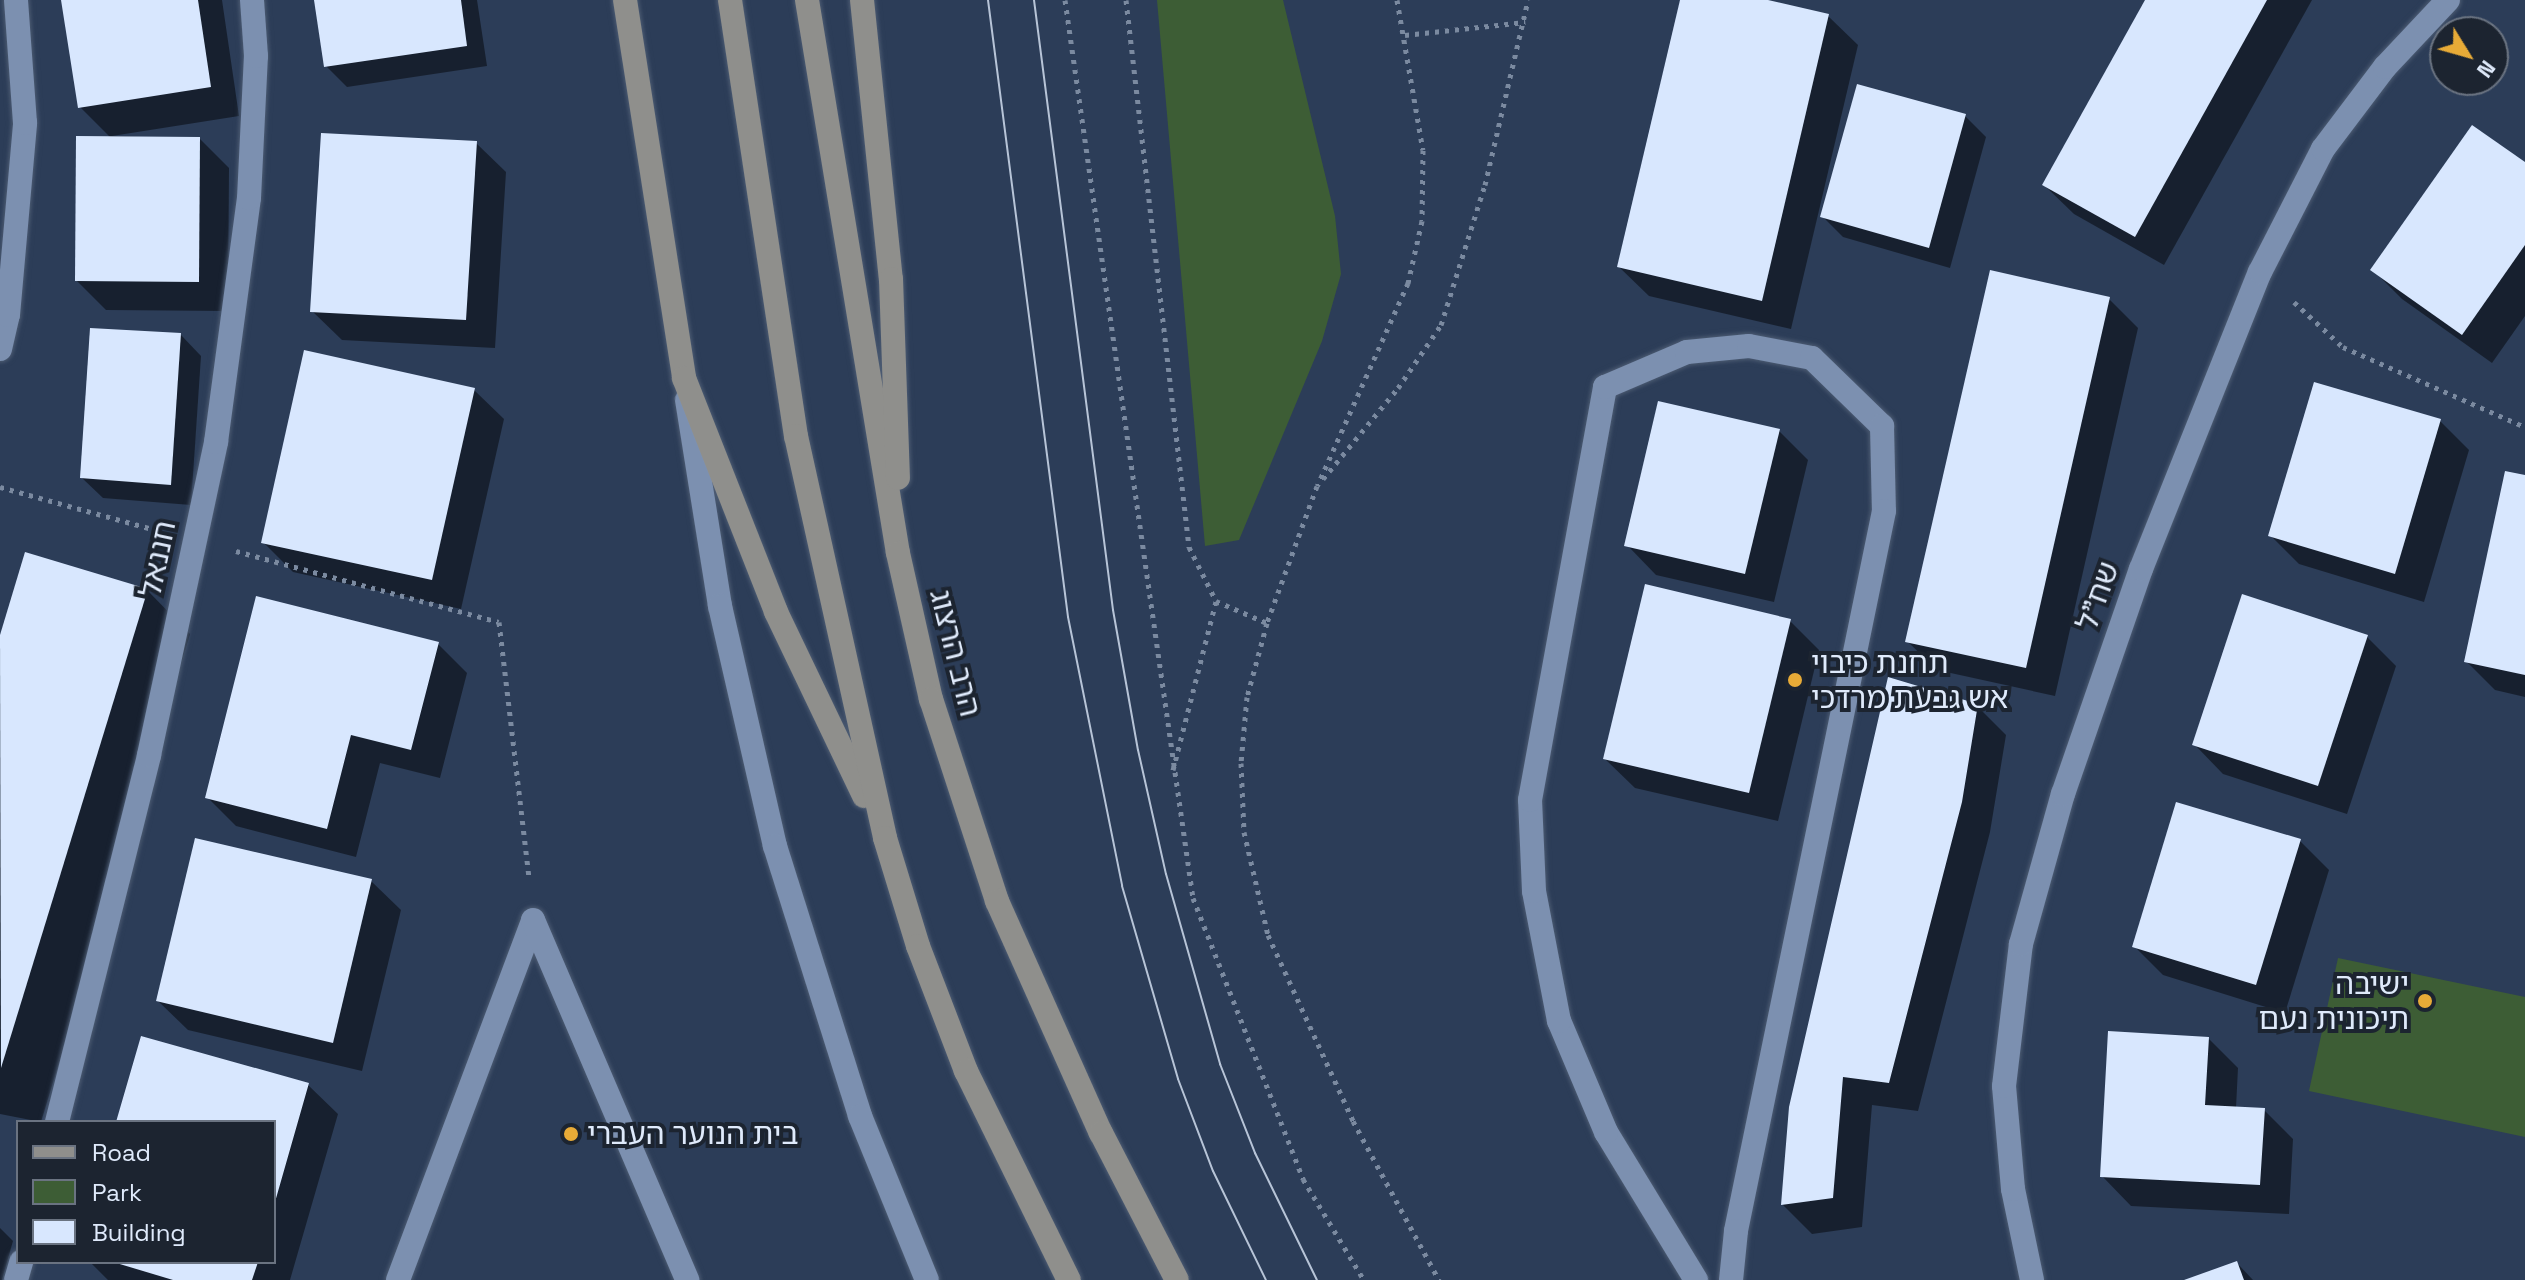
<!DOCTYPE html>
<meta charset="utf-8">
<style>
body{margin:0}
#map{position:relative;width:2525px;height:1280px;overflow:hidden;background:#2c3d58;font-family:"Space Grotesk","Noto Sans Hebrew",sans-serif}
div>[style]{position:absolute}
.green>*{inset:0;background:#3d5d35}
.shadow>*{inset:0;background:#0007}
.building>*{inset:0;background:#d8e7fe}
.path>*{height:5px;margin-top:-2.5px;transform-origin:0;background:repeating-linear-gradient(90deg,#7b8aa0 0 4px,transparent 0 10px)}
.roads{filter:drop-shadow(0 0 2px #4c5b72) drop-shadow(0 0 2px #4c5b72)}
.service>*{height:24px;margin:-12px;padding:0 12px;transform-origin:12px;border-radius:12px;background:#7c90b0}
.minor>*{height:24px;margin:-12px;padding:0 12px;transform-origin:12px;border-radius:12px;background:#7c90b0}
.tertiary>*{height:24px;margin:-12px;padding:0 12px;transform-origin:12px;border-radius:12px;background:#7c90b0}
.secondary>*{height:24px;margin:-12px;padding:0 12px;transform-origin:12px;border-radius:12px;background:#8f8f8c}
.tram>*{height:2px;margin:-1px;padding:0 1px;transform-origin:1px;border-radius:1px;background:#b7c4d7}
.dots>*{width:22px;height:22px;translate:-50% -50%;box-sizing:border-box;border:4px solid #1c2430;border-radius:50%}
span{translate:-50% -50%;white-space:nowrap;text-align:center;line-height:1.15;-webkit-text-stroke:8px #1c2430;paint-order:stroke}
.street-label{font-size:30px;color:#dfeafb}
.poi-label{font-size:30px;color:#dfeafb}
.left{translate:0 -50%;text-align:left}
.right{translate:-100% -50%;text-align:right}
.legend{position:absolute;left:16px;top:1120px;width:260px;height:144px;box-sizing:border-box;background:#1c2430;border:2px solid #6a7381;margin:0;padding:10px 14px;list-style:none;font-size:24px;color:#dfeafb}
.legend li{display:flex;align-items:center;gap:16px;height:40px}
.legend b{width:40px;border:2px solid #6a7381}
.north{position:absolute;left:2429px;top:16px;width:80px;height:80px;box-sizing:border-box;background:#1c2430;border:2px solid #6a7381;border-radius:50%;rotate:127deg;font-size:22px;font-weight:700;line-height:32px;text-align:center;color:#dfeafb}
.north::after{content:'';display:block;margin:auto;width:28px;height:36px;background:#e8ab37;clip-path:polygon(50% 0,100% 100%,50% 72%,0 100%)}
</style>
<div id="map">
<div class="green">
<div style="clip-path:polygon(1157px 0,1283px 0,1335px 216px,1341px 274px,1322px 341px,1239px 540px,1205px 546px)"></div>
<div style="clip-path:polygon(2338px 958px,2525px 997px,2525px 1137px,2309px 1091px)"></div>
</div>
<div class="shadow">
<div style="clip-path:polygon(64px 0,222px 0,239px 116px,112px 136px,200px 139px,229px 168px,228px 311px,106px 310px,77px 281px,111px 138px,80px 107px)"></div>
<div style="clip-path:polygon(317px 0,477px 0,487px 66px,347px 87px,326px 66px)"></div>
<div style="clip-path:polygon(1682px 0,1759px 0,1828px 16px,1858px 45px,1791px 329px,1649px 296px,1619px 267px)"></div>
<div style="clip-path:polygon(2147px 0,2312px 0,2164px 265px,2074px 214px,2044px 185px)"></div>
<div style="clip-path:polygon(1965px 116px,1986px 137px,1950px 268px,1843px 237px,1822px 216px)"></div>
<div style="clip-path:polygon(476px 143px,506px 172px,495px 348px,342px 340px,312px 311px)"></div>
<div style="clip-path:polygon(2525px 165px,2525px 316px,2492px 363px,2402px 299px,2373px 270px)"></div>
<div style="clip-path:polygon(2109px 299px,2138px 328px,2055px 696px,1937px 670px,1907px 641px)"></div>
<div style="clip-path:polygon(181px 335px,201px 356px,191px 505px,103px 498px,82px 478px)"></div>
<div style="clip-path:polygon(474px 390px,504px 419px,461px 609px,293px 572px,263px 542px)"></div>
<div style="clip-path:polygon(2440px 421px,2469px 450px,2424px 602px,2299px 564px,2270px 535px)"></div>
<div style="clip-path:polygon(1779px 431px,1808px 460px,1774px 602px,1656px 575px,1627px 545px)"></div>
<div style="clip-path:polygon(2525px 477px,2525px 697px,2495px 690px,2466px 661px)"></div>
<div style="clip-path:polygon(27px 555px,147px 590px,190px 634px,41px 1122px,0 1114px,0 642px)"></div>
<div style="clip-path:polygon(1790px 621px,1819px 650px,1778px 821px,1635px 788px,1605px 759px)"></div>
<div style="clip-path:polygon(2367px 637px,2396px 666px,2347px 814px,2223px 774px,2194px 744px)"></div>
<div style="clip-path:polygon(438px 644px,467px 673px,440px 778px,380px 763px,356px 857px,236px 826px,207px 797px)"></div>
<div style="clip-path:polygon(1977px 706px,2006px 735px,1990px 832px,1918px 1111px,1872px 1105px,1862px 1227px,1812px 1234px,1783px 1205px)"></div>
<div style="clip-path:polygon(2300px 841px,2329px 870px,2285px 1013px,2163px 975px,2134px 946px)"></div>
<div style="clip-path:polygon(371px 881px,401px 910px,362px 1071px,188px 1030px,158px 1001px)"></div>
<div style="clip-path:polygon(2209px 1039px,2238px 1068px,2236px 1108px,2264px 1110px,2293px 1139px,2289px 1214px,2131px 1206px,2102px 1176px)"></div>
<div style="clip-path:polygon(308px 1085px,338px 1114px,290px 1280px,108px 1280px,90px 1262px,274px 1262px,274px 1122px,118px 1122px)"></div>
<div style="clip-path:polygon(0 1228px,13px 1241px,2px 1280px,0 1280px)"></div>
<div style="clip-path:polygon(2237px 1263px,2253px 1280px,2189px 1280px)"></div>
</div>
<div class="building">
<div style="clip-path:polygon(61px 0,198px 0,211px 87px,78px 108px)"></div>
<div style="clip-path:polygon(314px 0,461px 0,467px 46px,324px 67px)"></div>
<div style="clip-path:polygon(1680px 0,1768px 0,1829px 14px,1762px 301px,1617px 267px)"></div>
<div style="clip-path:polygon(2145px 0,2267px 0,2135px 237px,2042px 185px)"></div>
<div style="clip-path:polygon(1857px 84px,1966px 114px,1929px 248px,1820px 217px)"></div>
<div style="clip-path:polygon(2472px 125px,2525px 162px,2525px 245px,2462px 335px,2370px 270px)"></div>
<div style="clip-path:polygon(321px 133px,477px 141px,466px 320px,310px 312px)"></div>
<div style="clip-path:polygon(76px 136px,200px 137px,199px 282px,75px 281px)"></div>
<div style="clip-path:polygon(1990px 270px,2110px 297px,2026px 668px,1905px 642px)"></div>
<div style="clip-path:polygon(90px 328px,181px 333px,171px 485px,80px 478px)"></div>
<div style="clip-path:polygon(304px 350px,475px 388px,432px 580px,261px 543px)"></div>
<div style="clip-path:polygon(2314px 382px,2441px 419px,2395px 574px,2268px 536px)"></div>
<div style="clip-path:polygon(1658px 401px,1780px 429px,1745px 574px,1624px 546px)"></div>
<div style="clip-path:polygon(2505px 471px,2525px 475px,2525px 675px,2464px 662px)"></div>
<div style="clip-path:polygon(25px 552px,148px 589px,1px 1068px,0 635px)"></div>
<div style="clip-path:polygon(1645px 584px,1791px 619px,1749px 793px,1603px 759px)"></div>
<div style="clip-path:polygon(2242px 594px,2368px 635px,2318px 786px,2192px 745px)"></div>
<div style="clip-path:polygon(256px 596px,439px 642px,411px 750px,351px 735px,327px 829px,205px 798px)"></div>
<div style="clip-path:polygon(1888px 677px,1978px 704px,1962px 802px,1889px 1083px,1843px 1077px,1833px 1198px,1781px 1205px,1789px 1107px)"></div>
<div style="clip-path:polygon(2176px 802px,2301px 839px,2256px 985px,2132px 947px)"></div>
<div style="clip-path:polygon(195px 838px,372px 879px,333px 1043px,156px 1001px)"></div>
<div style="clip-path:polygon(2108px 1031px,2209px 1037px,2205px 1105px,2265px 1108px,2260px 1185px,2100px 1177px)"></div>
<div style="clip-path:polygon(141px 1036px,309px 1083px,275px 1202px,274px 1122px,116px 1122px)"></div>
<div style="clip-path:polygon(2237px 1261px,2244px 1280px,2184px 1280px)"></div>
<div style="clip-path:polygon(113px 1262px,258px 1262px,252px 1280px,173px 1280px)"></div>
</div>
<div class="path">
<div style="left:1065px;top:0;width:907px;rotate:81.89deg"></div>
<div style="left:1193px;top:898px;width:302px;rotate:68.6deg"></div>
<div style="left:1303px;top:1179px;width:118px;rotate:58.9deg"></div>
<div style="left:1126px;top:0;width:551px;rotate:83.43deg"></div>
<div style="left:1189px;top:547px;width:60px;rotate:63.4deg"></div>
<div style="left:1216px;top:601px;width:56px;rotate:23.3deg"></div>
<div style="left:1397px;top:0;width:152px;rotate:80.2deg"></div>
<div style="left:1423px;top:150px;width:71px;rotate:90.8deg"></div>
<div style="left:1422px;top:221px;width:64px;rotate:102.7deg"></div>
<div style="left:1408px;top:283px;width:222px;rotate:114.1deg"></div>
<div style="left:1317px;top:486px;width:146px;rotate:110.1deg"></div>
<div style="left:1267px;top:623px;width:77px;rotate:105.1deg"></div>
<div style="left:1247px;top:697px;width:66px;rotate:95.2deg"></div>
<div style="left:1241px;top:763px;width:69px;rotate:87.5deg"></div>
<div style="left:1244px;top:832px;width:106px;rotate:76.9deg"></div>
<div style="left:1268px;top:935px;width:205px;rotate:65.4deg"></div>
<div style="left:1353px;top:1121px;width:181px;rotate:61.6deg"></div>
<div style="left:1405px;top:35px;width:121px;rotate:-6.2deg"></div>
<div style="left:2294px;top:302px;width:67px;rotate:42.6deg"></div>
<div style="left:2343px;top:347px;width:199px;rotate:23.7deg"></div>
<div style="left:1323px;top:479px;width:118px;rotate:-50.5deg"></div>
<div style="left:1398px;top:388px;width:76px;rotate:-55.7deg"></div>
<div style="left:1441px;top:325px;width:147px;rotate:-72.6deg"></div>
<div style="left:1485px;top:185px;width:190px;rotate:-76.9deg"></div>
<div style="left:0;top:487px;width:159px;rotate:15.4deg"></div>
<div style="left:236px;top:551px;width:272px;rotate:15.1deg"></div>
<div style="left:499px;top:622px;width:258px;rotate:83.3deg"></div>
<div style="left:1173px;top:770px;width:174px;rotate:-75.7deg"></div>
</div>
<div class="roads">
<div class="service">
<div style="left:687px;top:400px;width:209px;rotate:80.9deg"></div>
<div style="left:720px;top:606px;width:246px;rotate:77.1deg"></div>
<div style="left:775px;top:846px;width:283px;rotate:72.5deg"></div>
<div style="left:860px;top:1116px;width:177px;rotate:67.8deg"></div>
<div style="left:398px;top:1280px;width:384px;rotate:-69.4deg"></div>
<div style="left:533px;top:920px;width:392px;rotate:66.8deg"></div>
<div style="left:1696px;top:1280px;width:173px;rotate:-121.3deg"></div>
<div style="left:1606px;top:1132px;width:121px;rotate:-112.9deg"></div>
<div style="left:1559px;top:1021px;width:132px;rotate:-100.9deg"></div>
<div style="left:1534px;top:891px;width:91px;rotate:-92.5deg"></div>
<div style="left:1530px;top:800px;width:420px;rotate:-79.7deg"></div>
<div style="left:1605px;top:387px;width:89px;rotate:-23.1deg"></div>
<div style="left:1687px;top:352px;width:62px;rotate:-5.5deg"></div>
<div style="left:1749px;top:346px;width:64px;rotate:10.8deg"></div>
<div style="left:1812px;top:358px;width:98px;rotate:44.2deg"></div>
<div style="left:1882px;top:426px;width:85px;rotate:88.7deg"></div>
<div style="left:1884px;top:511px;width:735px;rotate:101.62deg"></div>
<div style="left:1736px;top:1231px;width:49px;rotate:95.8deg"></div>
</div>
<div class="minor">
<div style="left:0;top:349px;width:35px;rotate:-77deg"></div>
<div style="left:8px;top:315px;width:193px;rotate:-84.9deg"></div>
<div style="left:25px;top:123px;width:123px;rotate:-94.2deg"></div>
<div style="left:57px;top:1122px;width:378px;rotate:-75.9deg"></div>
<div style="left:149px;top:755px;width:320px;rotate:-77.9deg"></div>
<div style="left:216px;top:442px;width:246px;rotate:-82.3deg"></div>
<div style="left:249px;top:198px;width:142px;rotate:-87.2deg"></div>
<div style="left:256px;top:56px;width:56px;rotate:-94.1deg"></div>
<div style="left:16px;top:1280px;width:19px;rotate:-74deg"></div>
</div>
<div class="tertiary">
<div style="left:2032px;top:1280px;width:93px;rotate:-101.8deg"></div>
<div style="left:2013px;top:1189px;width:103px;rotate:-95deg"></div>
<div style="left:2004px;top:1086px;width:143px;rotate:-83.2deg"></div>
<div style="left:2021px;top:944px;width:156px;rotate:-74.4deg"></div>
<div style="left:2063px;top:794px;width:238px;rotate:-70.9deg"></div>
<div style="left:2141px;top:569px;width:320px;rotate:-68.2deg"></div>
<div style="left:2260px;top:272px;width:138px;rotate:-62.9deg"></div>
<div style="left:2323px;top:149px;width:103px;rotate:-52.9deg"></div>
<div style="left:2385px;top:67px;width:92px;rotate:-46.8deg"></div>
</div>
<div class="secondary">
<div style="left:625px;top:0;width:383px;rotate:81.1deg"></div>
<div style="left:684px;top:378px;width:251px;rotate:68.5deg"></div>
<div style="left:776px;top:612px;width:204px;rotate:64.4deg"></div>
<div style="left:730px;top:0;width:441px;rotate:81.4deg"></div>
<div style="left:796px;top:436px;width:412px;rotate:77.5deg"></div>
<div style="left:885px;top:838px;width:113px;rotate:73deg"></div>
<div style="left:918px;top:946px;width:134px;rotate:69deg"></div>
<div style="left:966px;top:1071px;width:233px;rotate:63.8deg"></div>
<div style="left:807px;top:0;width:560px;rotate:80.66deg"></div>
<div style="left:898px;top:553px;width:150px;rotate:77.3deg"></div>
<div style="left:931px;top:699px;width:213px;rotate:71.9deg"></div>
<div style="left:997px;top:901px;width:254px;rotate:65.9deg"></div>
<div style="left:1101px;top:1133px;width:165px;rotate:62.7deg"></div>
<div style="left:862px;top:0;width:281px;rotate:84.1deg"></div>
<div style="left:891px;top:279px;width:199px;rotate:88deg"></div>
</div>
</div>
<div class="tram">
<div style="left:988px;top:0;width:622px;rotate:82.61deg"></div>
<div style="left:1068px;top:617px;width:274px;rotate:78.6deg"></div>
<div style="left:1122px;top:886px;width:201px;rotate:73.8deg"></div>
<div style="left:1178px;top:1079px;width:98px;rotate:69.2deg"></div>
<div style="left:1213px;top:1171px;width:121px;rotate:64.1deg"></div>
<div style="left:1034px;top:0;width:615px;rotate:82.62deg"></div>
<div style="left:1113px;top:610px;width:142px;rotate:79.9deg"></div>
<div style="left:1138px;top:750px;width:127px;rotate:77.3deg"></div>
<div style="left:1166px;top:874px;width:198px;rotate:74.1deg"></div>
<div style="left:1220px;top:1064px;width:96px;rotate:68.5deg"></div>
<div style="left:1255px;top:1153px;width:141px;rotate:64deg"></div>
</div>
<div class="dots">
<div style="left:1795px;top:680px;background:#e8ab37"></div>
<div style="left:2425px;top:1001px;background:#e8ab37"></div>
<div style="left:571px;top:1134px;background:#e8ab37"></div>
</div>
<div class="street-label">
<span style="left:158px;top:559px;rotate:-78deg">חננאל</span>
<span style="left:2098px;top:596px;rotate:-70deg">שח"ל</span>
<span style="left:955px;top:653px;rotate:76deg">הרב הרצוג</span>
</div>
<div class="poi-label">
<span class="left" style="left:1811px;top:680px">תחנת כיבוי<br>אש גבעת מרדכי</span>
<span class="right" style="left:2409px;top:1001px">ישיבה<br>תיכונית נעם</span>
<span class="left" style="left:587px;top:1134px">בית הנוער העברי</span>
</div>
<ul class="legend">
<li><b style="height:10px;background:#8f8f8c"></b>Road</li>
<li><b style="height:22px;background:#3d5d35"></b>Park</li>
<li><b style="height:22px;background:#d8e7fe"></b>Building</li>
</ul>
<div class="north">N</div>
</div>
